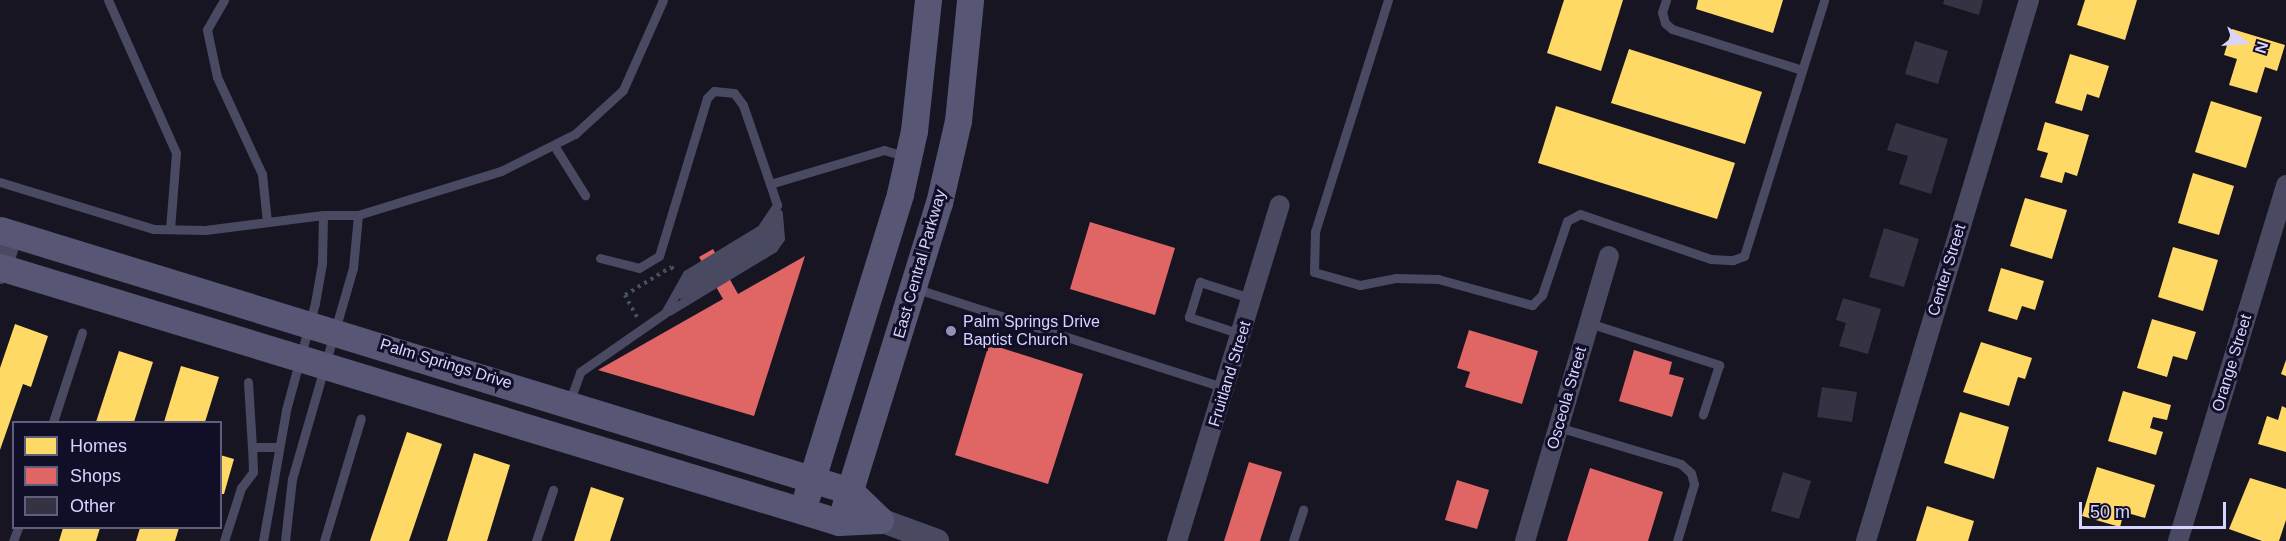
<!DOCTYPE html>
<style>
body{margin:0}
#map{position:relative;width:2286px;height:541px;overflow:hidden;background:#161521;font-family:Arial,sans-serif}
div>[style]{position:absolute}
.homes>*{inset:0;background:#ffd966}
.shops>*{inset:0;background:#e06666}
.building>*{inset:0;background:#343243}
.path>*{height:4px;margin-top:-2px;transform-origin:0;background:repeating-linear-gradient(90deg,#43515d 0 3px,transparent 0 7.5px)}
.service>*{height:9px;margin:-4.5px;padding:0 4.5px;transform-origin:4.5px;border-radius:4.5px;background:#494a62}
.minor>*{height:20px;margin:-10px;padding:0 10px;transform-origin:10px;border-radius:10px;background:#494a62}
.tertiary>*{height:24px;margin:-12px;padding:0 12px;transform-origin:12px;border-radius:12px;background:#494a62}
.secondary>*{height:27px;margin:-13.5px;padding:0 13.5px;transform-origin:13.5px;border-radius:13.5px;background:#575675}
.dots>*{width:16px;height:16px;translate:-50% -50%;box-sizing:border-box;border:3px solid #110f27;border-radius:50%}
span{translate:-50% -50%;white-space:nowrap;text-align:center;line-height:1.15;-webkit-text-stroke:6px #110f27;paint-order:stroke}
.street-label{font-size:16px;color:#d7d4ff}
.poi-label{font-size:16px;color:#d7d4ff}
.left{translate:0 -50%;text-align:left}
.legend{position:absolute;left:12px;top:421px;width:210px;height:108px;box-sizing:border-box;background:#110f27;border:2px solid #605e7d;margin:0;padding:8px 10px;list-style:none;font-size:18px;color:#d7d4ff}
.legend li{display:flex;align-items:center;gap:12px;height:30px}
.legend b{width:30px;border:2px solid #605e7d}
.north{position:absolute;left:2214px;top:12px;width:60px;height:60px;-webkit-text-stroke:4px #110f27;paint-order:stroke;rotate:107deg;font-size:16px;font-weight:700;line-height:24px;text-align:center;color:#d7d4ff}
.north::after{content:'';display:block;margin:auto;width:21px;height:27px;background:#d7d4ff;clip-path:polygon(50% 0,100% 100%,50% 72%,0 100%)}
.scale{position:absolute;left:2079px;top:502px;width:147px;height:27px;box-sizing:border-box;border:3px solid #d7d4ff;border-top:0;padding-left:8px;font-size:18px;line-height:21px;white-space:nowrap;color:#d7d4ff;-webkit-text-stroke:4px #110f27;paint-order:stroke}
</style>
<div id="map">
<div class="homes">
<div style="clip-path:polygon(1564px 0,1623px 0,1601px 71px,1547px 53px)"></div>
<div style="clip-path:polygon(1698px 0,1783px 0,1773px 33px,1696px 9px)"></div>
<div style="clip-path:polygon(2085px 0,2137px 0,2125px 40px,2077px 25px)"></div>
<div style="clip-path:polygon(2232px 29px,2285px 45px,2277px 71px,2265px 67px,2257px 93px,2229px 85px,2237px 59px,2224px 55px)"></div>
<div style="clip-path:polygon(1629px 49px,1762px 92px,1745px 144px,1611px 103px)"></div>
<div style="clip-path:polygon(2070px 54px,2109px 66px,2099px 98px,2087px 94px,2082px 111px,2055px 103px)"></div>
<div style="clip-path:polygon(2211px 101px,2262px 117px,2246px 168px,2195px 152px)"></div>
<div style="clip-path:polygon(1556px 106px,1735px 163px,1717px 219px,1538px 163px)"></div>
<div style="clip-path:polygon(2045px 122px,2089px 135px,2077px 176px,2065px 172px,2062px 183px,2040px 177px,2048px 153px,2037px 150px)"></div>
<div style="clip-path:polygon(2193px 173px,2234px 186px,2219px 235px,2178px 223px)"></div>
<div style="clip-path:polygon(2025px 198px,2067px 210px,2052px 259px,2010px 246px)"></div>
<div style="clip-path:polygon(2173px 247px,2218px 260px,2203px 311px,2158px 297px)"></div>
<div style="clip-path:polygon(2001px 268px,2044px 281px,2035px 310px,2022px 306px,2017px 320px,1988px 311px)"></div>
<div style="clip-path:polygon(2152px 319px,2196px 332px,2187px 360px,2173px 356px,2167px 377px,2137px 368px)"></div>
<div style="clip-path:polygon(15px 324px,48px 336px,31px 387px,23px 384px,0 450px,0 368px)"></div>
<div style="clip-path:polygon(1981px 342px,2032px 358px,2025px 379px,2018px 377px,2009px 406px,1963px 392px)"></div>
<div style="clip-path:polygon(119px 351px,153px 362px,134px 422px,96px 422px)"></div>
<div style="clip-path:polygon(2286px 360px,2286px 376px,2281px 374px)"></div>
<div style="clip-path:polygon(181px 366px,219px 377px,205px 422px,164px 422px)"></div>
<div style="clip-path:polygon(2123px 391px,2171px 405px,2167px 420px,2153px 417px,2150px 428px,2163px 432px,2156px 455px,2108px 441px)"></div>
<div style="clip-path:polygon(2282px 406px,2286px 408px,2286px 452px,2258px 444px,2267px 416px,2278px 420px)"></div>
<div style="clip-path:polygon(1960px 412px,2009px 427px,1994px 479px,1944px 463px)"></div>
<div style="clip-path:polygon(407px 432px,442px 444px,409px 541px,370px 541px)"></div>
<div style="clip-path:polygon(474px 453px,510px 465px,487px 541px,447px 541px)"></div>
<div style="clip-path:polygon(220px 455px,234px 459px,224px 494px,220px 494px)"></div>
<div style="clip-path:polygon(2097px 467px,2155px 485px,2145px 518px,2124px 512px,2120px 527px,2082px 516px)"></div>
<div style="clip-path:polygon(2250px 478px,2286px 489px,2286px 520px,2279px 541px,2262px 541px,2229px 529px)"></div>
<div style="clip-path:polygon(591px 487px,624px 498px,610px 541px,574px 541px)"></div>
<div style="clip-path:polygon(1927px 506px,1974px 521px,1968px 541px,1916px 541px)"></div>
<div style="clip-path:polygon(63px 528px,100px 528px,96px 541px,59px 541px)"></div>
<div style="clip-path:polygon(140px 528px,179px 528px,175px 541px,136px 541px)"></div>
</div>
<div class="shops">
<div style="clip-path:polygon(1090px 222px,1175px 248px,1155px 315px,1070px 289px)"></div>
<div style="clip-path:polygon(713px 249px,738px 294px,805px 256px,754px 416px,598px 370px,723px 299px,699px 257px)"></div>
<div style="clip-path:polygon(1469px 330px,1538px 351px,1522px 404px,1465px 387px,1470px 372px,1457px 368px)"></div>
<div style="clip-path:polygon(989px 344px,1083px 374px,1048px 484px,955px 455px)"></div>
<div style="clip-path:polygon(1634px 350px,1672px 362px,1669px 374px,1684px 378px,1672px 417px,1619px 401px)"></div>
<div style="clip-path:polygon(1249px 462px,1282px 472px,1260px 541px,1224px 541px)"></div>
<div style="clip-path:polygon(1590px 468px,1663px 492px,1648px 541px,1567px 541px)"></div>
<div style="clip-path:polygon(1457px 480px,1489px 490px,1477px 529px,1445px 520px)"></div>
</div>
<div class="building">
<div style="clip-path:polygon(1944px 0,1983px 0,1979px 15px,1943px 4px)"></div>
<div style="clip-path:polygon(1915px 41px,1948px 51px,1938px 84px,1905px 74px)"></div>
<div style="clip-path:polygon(1896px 123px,1948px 139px,1931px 194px,1899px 184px,1908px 156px,1887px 150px)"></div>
<div style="clip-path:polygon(1884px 228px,1919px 239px,1904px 287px,1869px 277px)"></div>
<div style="clip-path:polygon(1843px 298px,1881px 309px,1868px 354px,1839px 346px,1846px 323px,1836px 320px)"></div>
<div style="clip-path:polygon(1822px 387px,1857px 392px,1852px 422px,1817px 417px)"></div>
<div style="clip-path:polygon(1783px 472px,1811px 481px,1799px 519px,1771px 511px)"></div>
</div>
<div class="path">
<div style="left:637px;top:317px;width:25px;rotate:-119deg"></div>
<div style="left:625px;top:295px;width:54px;rotate:-31.3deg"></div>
<div style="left:671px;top:267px;width:6px;rotate:45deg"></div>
</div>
<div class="service">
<div style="left:108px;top:0;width:167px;rotate:66deg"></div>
<div style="left:176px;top:153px;width:76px;rotate:94.5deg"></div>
<div style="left:224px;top:0;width:34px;rotate:120deg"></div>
<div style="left:207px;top:30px;width:48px;rotate:78deg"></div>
<div style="left:217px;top:77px;width:107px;rotate:65.1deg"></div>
<div style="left:262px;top:174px;width:48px;rotate:84.1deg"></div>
<div style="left:1388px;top:0;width:242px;rotate:107.5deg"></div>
<div style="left:1315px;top:231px;width:41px;rotate:91.4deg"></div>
<div style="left:1314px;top:272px;width:48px;rotate:15.8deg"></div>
<div style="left:1360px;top:285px;width:37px;rotate:-11deg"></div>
<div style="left:1396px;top:278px;width:42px;rotate:1.4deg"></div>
<div style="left:1438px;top:279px;width:98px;rotate:15.5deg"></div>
<div style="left:1532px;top:305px;width:14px;rotate:-45deg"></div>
<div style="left:1542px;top:295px;width:78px;rotate:-71.3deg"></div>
<div style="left:1567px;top:221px;width:15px;rotate:-28deg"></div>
<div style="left:1580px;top:214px;width:139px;rotate:19deg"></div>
<div style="left:1711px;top:259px;width:22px;rotate:3deg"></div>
<div style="left:1733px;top:260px;width:12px;rotate:-20deg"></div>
<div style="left:1744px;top:256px;width:268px;rotate:-72.6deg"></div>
<div style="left:1666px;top:0;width:13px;rotate:108deg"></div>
<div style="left:1662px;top:12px;width:11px;rotate:75deg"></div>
<div style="left:1665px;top:23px;width:9px;rotate:41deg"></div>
<div style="left:1672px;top:29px;width:136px;rotate:17.5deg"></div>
<div style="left:555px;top:147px;width:57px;rotate:58deg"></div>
<div style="left:0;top:182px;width:161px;rotate:17deg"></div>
<div style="left:154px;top:229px;width:51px;rotate:1.1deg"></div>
<div style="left:205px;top:230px;width:119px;rotate:-7.2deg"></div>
<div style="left:323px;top:215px;width:35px"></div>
<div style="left:358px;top:215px;width:150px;rotate:-17.1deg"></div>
<div style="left:501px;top:171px;width:83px;rotate:-26.6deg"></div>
<div style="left:575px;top:134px;width:65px;rotate:-42.5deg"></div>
<div style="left:623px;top:90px;width:98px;rotate:-66deg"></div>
<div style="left:600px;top:258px;width:40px;rotate:14.4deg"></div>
<div style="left:639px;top:268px;width:23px;rotate:-31deg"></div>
<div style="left:659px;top:256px;width:165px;rotate:-73.1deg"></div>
<div style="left:707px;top:98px;width:10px;rotate:-45deg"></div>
<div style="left:714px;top:91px;width:20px;rotate:6deg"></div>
<div style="left:734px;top:93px;width:15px;rotate:53deg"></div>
<div style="left:743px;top:105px;width:83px;rotate:71.1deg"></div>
<div style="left:770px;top:184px;width:119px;rotate:-16.6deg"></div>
<div style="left:884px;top:150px;width:21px;rotate:17deg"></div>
<div style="left:683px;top:285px;width:81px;rotate:-30.4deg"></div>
<div style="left:753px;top:244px;width:15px;rotate:-37deg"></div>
<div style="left:765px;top:235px;width:22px;rotate:-58deg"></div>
<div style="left:914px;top:288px;width:328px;rotate:17.8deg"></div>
<div style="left:680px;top:294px;width:102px;rotate:-30.1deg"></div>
<div style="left:768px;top:243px;width:19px;rotate:-58deg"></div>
<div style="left:669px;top:311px;width:122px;rotate:-31.2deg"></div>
<div style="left:773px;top:248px;width:12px;rotate:-55deg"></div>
<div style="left:780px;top:238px;width:25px;rotate:-95deg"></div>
<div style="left:1589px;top:323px;width:137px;rotate:17.9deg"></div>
<div style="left:1719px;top:365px;width:52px;rotate:108.1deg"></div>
<div style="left:1241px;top:334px;width:55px;rotate:-161.9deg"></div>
<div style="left:1189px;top:317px;width:37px;rotate:-73deg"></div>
<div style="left:1200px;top:282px;width:56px;rotate:17.8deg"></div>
<div style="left:248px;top:382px;width:65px;rotate:86.5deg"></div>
<div style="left:252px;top:447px;width:26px"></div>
<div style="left:569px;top:403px;width:33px;rotate:-70deg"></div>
<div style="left:580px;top:372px;width:103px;rotate:-34.8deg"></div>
<div style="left:665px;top:313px;width:45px;rotate:-60.6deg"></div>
<div style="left:687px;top:274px;width:87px;rotate:-31.3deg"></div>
<div style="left:761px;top:229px;width:29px;rotate:-56deg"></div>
<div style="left:777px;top:205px;width:22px;rotate:-108deg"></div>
<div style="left:53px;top:422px;width:94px;rotate:-72deg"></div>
<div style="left:1558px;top:427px;width:128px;rotate:16.7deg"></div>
<div style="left:1681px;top:464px;width:13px;rotate:42deg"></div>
<div style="left:1691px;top:473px;width:11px;rotate:75deg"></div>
<div style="left:1694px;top:484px;width:59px;rotate:106.6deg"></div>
<div style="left:13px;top:541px;width:14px;rotate:-69deg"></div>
<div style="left:224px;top:541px;width:56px;rotate:-72.2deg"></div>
<div style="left:241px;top:488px;width:20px;rotate:-53deg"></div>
<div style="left:253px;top:472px;width:25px;rotate:-92deg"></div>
<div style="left:263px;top:541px;width:133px;rotate:-80deg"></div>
<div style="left:286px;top:410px;width:111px;rotate:-74.8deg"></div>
<div style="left:315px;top:303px;width:40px;rotate:-80deg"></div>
<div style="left:322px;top:264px;width:49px;rotate:-88.8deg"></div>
<div style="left:285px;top:541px;width:62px;rotate:-83.6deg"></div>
<div style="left:292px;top:479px;width:220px;rotate:-73.9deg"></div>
<div style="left:353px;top:268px;width:53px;rotate:-84.6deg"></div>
<div style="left:324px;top:541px;width:128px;rotate:-73.3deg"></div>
<div style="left:536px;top:541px;width:54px;rotate:-71.6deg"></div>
<div style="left:1293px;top:541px;width:33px;rotate:-72deg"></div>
</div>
<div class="minor">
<div style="left:0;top:274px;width:42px;rotate:-72deg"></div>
<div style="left:1177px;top:541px;width:351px;rotate:-73deg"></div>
<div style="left:1525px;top:541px;width:297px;rotate:-73.6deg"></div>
<div style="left:1866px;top:541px;width:565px;rotate:-73.23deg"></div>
<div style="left:2178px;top:541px;width:372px;rotate:-73.1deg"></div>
</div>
<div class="tertiary">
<div style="left:880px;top:520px;width:61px;rotate:20.2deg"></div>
</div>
<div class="secondary">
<div style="left:0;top:230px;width:889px;rotate:17.07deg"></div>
<div style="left:850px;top:491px;width:42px;rotate:44deg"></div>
<div style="left:0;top:267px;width:877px;rotate:16.91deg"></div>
<div style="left:839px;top:522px;width:41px;rotate:-2.8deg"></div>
<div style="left:807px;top:495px;width:315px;rotate:-72.8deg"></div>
<div style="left:900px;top:194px;width:65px;rotate:-77.5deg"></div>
<div style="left:914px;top:131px;width:132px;rotate:-83.9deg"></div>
<div style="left:845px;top:506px;width:317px;rotate:-72.8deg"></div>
<div style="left:939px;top:203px;width:84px;rotate:-77deg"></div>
<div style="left:958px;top:121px;width:122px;rotate:-84.3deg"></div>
</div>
<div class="dots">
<div style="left:951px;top:331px;background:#9391b1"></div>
</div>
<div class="street-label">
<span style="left:920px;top:264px;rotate:-74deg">East Central Parkway</span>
<span style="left:1947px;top:270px;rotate:-73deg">Center Street</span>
<span style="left:2232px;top:363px;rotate:-73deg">Orange Street</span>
<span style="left:446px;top:364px;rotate:17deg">Palm Springs Drive</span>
<span style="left:1230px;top:374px;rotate:-73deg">Fruitland Street</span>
<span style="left:1567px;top:398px;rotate:-74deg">Osceola Street</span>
</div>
<div class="poi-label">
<span class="left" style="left:963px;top:331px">Palm Springs Drive<br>Baptist Church</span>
</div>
<ul class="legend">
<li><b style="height:16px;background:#ffd966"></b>Homes</li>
<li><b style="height:16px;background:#e06666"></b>Shops</li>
<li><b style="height:16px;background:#343243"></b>Other</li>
</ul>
<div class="north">N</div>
<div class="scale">50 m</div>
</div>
